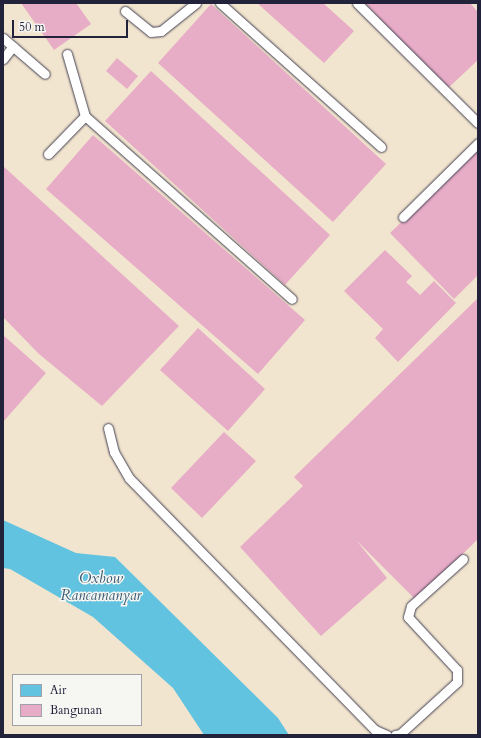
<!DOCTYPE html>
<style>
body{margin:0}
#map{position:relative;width:481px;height:738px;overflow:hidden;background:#f2e5cf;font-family:Cardo,serif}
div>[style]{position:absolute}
.water>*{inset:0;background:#62c3e0}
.building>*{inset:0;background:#e7acc6}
.roads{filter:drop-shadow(0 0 1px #413f51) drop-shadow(0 0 1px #413f51)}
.lane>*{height:9px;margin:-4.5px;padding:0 4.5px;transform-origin:4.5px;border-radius:4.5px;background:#fff}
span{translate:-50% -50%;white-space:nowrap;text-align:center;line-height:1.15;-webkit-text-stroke:3px #f6f6f2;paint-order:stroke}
.water-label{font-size:15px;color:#385a75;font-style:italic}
.frame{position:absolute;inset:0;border:4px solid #22223b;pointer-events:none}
.legend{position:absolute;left:12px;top:674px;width:130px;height:52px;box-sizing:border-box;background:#f6f6f2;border:1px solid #a1a1a9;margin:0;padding:5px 7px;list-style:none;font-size:12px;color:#22223b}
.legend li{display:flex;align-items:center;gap:8px;height:20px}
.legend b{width:20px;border:1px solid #a1a1a9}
.scale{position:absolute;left:12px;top:20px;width:116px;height:18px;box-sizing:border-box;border:2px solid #22223b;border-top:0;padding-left:5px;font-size:12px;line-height:14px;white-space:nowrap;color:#22223b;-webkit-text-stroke:3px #f6f6f2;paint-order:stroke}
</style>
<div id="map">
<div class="water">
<div style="clip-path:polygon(3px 520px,76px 553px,115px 557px,278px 718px,289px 735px,204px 735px,173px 688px,93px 617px,10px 569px,3px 568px)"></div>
</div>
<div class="building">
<div style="clip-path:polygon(21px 3px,76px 3px,91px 24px,54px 50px)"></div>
<div style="clip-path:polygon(257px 3px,323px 3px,354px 31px,324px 63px)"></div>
<div style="clip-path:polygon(365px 3px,470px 3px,478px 12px,478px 60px,447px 89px)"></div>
<div style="clip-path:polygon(211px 4px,386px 164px,333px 222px,158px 63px)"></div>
<div style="clip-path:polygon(117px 58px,138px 76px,127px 89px,106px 71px)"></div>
<div style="clip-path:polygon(151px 71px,330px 235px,285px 285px,105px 121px)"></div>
<div style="clip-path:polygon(93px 135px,305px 320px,258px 374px,46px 189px)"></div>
<div style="clip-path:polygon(477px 149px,478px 275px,454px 299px,390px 233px)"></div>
<div style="clip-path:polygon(3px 166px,179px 326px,102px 406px,39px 354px,3px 317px)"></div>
<div style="clip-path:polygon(385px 250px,412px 276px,406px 282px,420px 295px,434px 281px,456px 303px,398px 362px,375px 338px,383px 329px,344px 291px)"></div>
<div style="clip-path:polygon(478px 298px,478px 539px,416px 600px,356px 540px,387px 578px,321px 636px,240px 547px,303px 486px,294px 477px)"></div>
<div style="clip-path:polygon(198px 328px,265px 389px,228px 431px,160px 370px)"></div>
<div style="clip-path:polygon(3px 335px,46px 373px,3px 422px)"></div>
<div style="clip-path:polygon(224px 432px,256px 461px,202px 518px,171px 488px)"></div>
</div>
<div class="roads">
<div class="lane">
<div style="left:220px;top:3px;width:216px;rotate:41.8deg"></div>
<div style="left:357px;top:3px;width:170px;rotate:44.8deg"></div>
<div style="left:125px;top:11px;width:33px;rotate:39deg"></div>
<div style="left:151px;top:32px;width:10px;rotate:-6deg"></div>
<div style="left:161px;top:31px;width:45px;rotate:-38.7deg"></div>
<div style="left:3px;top:38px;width:55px;rotate:40.6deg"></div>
<div style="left:67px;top:54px;width:65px;rotate:73.8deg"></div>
<div style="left:85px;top:116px;width:276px;rotate:41.5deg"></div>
<div style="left:3px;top:59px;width:16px;rotate:-52deg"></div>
<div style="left:48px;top:154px;width:53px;rotate:-45.8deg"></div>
<div style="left:403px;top:217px;width:105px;rotate:-44.6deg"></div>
<div style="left:108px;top:428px;width:25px;rotate:76deg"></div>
<div style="left:114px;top:452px;width:30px;rotate:60deg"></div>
<div style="left:129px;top:478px;width:352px;rotate:45.7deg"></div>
<div style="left:375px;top:730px;width:13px;rotate:23deg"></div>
<div style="left:395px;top:735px;width:5px;rotate:-11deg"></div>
<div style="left:400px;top:734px;width:77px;rotate:-42.4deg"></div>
<div style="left:457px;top:682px;width:12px;rotate:-90deg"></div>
<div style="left:457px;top:670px;width:72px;rotate:-132.8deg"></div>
<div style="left:408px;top:617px;width:11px;rotate:-75deg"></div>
<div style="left:411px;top:606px;width:70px;rotate:-42.1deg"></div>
</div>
</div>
<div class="water-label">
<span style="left:101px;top:587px">Oxbow<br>Rancamanyar</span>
</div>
<div class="frame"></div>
<ul class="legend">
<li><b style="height:11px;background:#62c3e0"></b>Air</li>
<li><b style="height:11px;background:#e7acc6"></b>Bangunan</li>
</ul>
<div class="scale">50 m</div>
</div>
